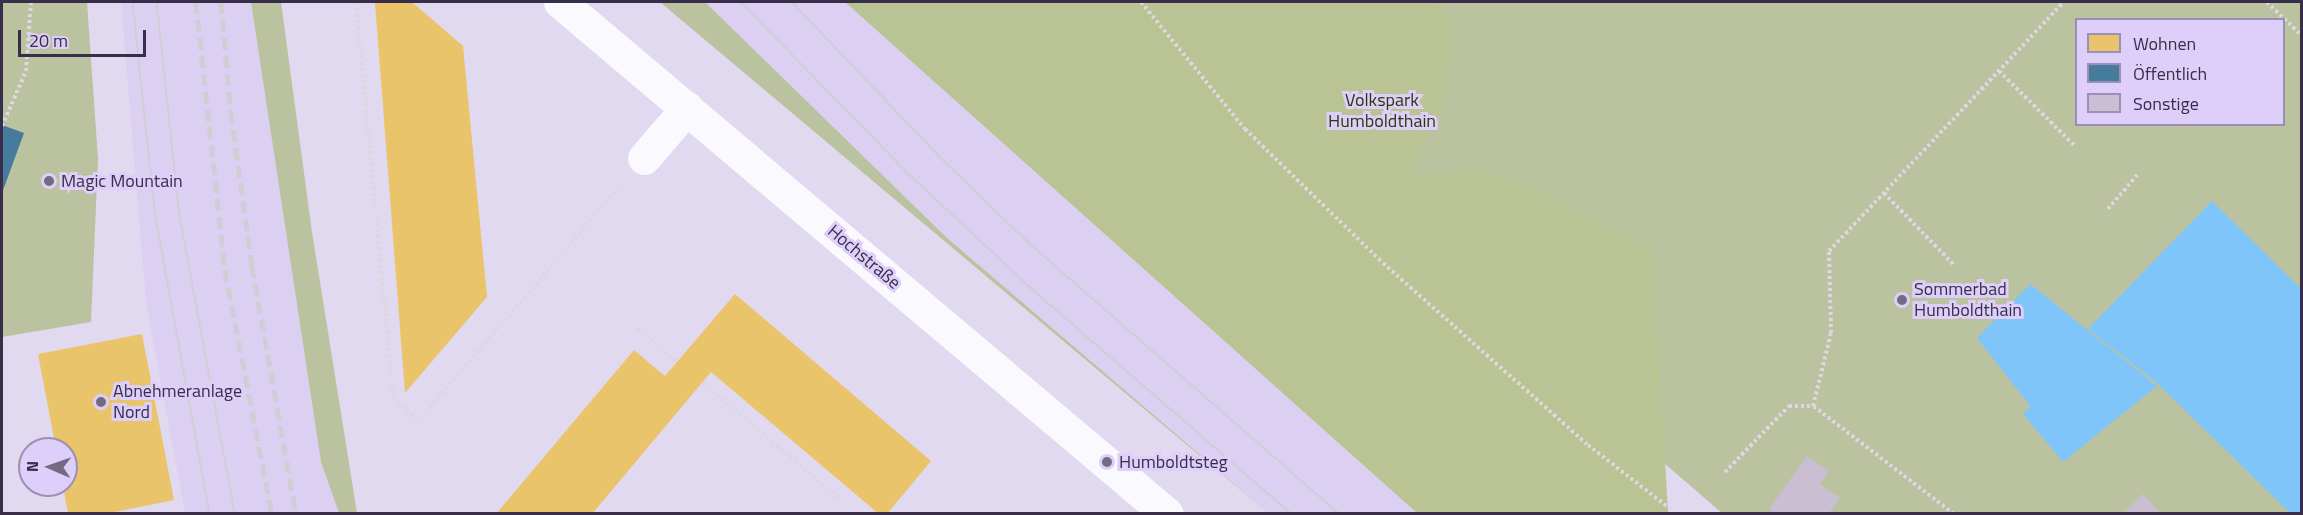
<!DOCTYPE html>
<meta charset="utf-8">
<style>
body{margin:0}
#map{position:relative;width:2303px;height:515px;overflow:hidden;background:#e0d9ef;font-family:"Titillium Web",sans-serif}
div>[style]{position:absolute}
.built>*{inset:0;background:#dbd0f2}
.green>*{inset:0;background:#bbc29f}
.forest>*{inset:0;background:#bac393}
.water>*{inset:0;background:#80c5f9}
.homes>*{inset:0;background:#e9c46a}
.public>*{inset:0;background:#457b9d}
.building>*{inset:0;background:#c9bed2}
.path>*{height:4px;margin-top:-2px;transform-origin:0;background:repeating-linear-gradient(90deg,#dbd8e0 0 3px,transparent 0 6px)}
.minor>*{height:33px;margin:-16.5px;padding:0 16.5px;transform-origin:16.5px;border-radius:16.5px;background:#faf9fd}
.tram>*{height:1.5px;margin:-0.75px;padding:0 0.75px;transform-origin:0.75px;border-radius:0.75px;background:#d0ced5}
.rail>*{height:4.5px;margin-top:-2.25px;transform-origin:0;background:repeating-linear-gradient(90deg,#d0ced5 0 12px,transparent 0 18px)}
.dots>*{width:16px;height:16px;translate:-50% -50%;box-sizing:border-box;border:3px solid #ddcff9;border-radius:50%}
span{translate:-50% -50%;white-space:nowrap;text-align:center;line-height:1.15;-webkit-text-stroke:6px #ddcff9;paint-order:stroke}
.park-label{font-size:18px;color:#2e370b}
.poi-label{font-size:18px;color:#382e49}
.left{translate:0 -50%;text-align:left}
.street-label{font-size:18px;color:#382e49}
.frame{position:absolute;inset:0;border:3px solid #382e49;pointer-events:none}
.legend{position:absolute;left:2075px;top:18px;width:210px;height:108px;box-sizing:border-box;background:#ddcff9;border:2px solid #9b8fb3;margin:0;padding:8px 10px;list-style:none;font-size:18px;color:#382e49}
.legend li{display:flex;align-items:center;gap:12px;height:30px}
.legend b{width:30px;border:2px solid #9b8fb3}
.north{position:absolute;left:18px;top:437px;width:60px;height:60px;box-sizing:border-box;background:#ddcff9;border:2px solid #9b8fb3;border-radius:50%;rotate:272deg;font-size:16px;font-weight:700;line-height:24px;text-align:center;color:#382e49}
.north::after{content:'';display:block;margin:auto;width:21px;height:27px;background:#736a83;clip-path:polygon(50% 0,100% 100%,50% 72%,0 100%)}
.scale{position:absolute;left:18px;top:30px;width:128px;height:27px;box-sizing:border-box;border:3px solid #382e49;border-top:0;padding-left:8px;font-size:18px;line-height:21px;white-space:nowrap;color:#382e49;-webkit-text-stroke:4px #ddcff9;paint-order:stroke}
</style>
<div id="map">
<div class="built">
<div style="clip-path:polygon(121px 2px,251px 2px,321px 462px,339px 513px,185px 513px,146px 302px)"></div>
<div style="clip-path:polygon(705px 2px,845px 2px,1417px 513px,1268px 513px,946px 237px)"></div>
</div>
<div class="green">
<div style="clip-path:polygon(2px 2px,87px 2px,98px 159px,91px 322px,2px 337px)"></div>
<div style="clip-path:polygon(251px 2px,281px 2px,312px 232px,357px 513px,339px 513px,321px 462px)"></div>
<div style="clip-path:polygon(660px 2px,705px 2px,946px 237px,1268px 513px)"></div>
<div style="clip-path:polygon(evenodd,1176px 2px,2301px 2px,2301px 513px,1722px 513px,1442px 272px,1176px 2px,2076px 20px,2284px 20px,2284px 124px,2076px 124px,2076px 20px)"></div>
</div>
<div class="forest">
<div style="clip-path:polygon(845px 2px,1433px 2px,1453px 18px,1448px 93px,1411px 177px,1479px 168px,1544px 193px,1653px 250px,1668px 513px,1417px 513px)"></div>
</div>
<div class="water">
<div style="clip-path:polygon(2212px 201px,2301px 289px,2301px 513px,2290px 513px,2158px 384px,2088px 329px)"></div>
<div style="clip-path:polygon(2030px 284px,2157px 386px,2063px 462px,2023px 414px,2030px 406px,1977px 338px)"></div>
</div>
<div class="homes">
<div style="clip-path:polygon(375px 2px,412px 2px,463px 46px,487px 297px,405px 393px)"></div>
<div style="clip-path:polygon(735px 294px,931px 461px,887px 514px,879px 514px,711px 372px,592px 514px,496px 514px,634px 350px,665px 376px)"></div>
<div style="clip-path:polygon(142px 334px,174px 500px,105px 514px,68px 514px,63px 485px,66px 485px,66px 449px,56px 449px,38px 354px)"></div>
</div>
<div class="public">
<div style="clip-path:polygon(2px 125px,24px 133px,2px 193px)"></div>
</div>
<div class="building">
<div style="clip-path:polygon(1807px 456px,1829px 471px,1820px 484px,1840px 498px,1830px 512px,1833px 514px,1775px 514px,1769px 509px)"></div>
<div style="clip-path:polygon(2143px 494px,2161px 514px,2123px 514px)"></div>
</div>
<div class="path">
<div style="left:356px;top:2px;width:397px;rotate:84.6deg"></div>
<div style="left:393px;top:397px;width:35px;rotate:44deg"></div>
<div style="left:418px;top:421px;width:311px;rotate:-49.3deg"></div>
<div style="left:1141px;top:2px;width:164px;rotate:50.7deg"></div>
<div style="left:1245px;top:129px;width:192px;rotate:44.2deg"></div>
<div style="left:1383px;top:263px;width:274px;rotate:41.6deg"></div>
<div style="left:1588px;top:445px;width:113px;rotate:37.8deg"></div>
<div style="left:2267px;top:2px;width:49px;rotate:44.2deg"></div>
<div style="left:1999px;top:71px;width:107px;rotate:44.6deg"></div>
<div style="left:2301px;top:72px;width:1px;rotate:-45deg"></div>
<div style="left:2px;top:126px;width:60px;rotate:-66.4deg"></div>
<div style="left:26px;top:71px;width:69px;rotate:-85.9deg"></div>
<div style="left:1884px;top:193px;width:102px;rotate:45.8deg"></div>
<div style="left:2108px;top:209px;width:45px;rotate:-49.5deg"></div>
<div style="left:637px;top:328px;width:52px;rotate:40.4deg"></div>
<div style="left:703px;top:383px;width:180px;rotate:40.3deg"></div>
<div style="left:1725px;top:472px;width:92px;rotate:-45.9deg"></div>
<div style="left:1789px;top:406px;width:24px"></div>
<div style="left:1954px;top:514px;width:178px;rotate:-142.5deg"></div>
<div style="left:1813px;top:406px;width:75px;rotate:-76.1deg"></div>
<div style="left:1831px;top:333px;width:82px;rotate:-91.4deg"></div>
<div style="left:1829px;top:251px;width:342px;rotate:-46.7deg"></div>
</div>
<div class="minor">
<div style="left:560px;top:2px;width:794px;rotate:40.15deg"></div>
<div style="left:644px;top:158px;width:66px;rotate:-49.3deg"></div>
</div>
<div class="tram">
<div style="left:133px;top:2px;width:211px;rotate:84deg"></div>
<div style="left:155px;top:212px;width:307px;rotate:79.7deg"></div>
<div style="left:157px;top:2px;width:215px;rotate:83.9deg"></div>
<div style="left:180px;top:216px;width:303px;rotate:79.5deg"></div>
<div style="left:741px;top:2px;width:242px;rotate:45.7deg"></div>
<div style="left:910px;top:175px;width:166px;rotate:43deg"></div>
<div style="left:1031px;top:288px;width:345px;rotate:40.9deg"></div>
<div style="left:792px;top:2px;width:214px;rotate:46.3deg"></div>
<div style="left:940px;top:157px;width:124px;rotate:44deg"></div>
<div style="left:1029px;top:243px;width:413px;rotate:41.1deg"></div>
</div>
<div class="rail">
<div style="left:196px;top:2px;width:270px;rotate:83.8deg"></div>
<div style="left:225px;top:270px;width:248px;rotate:79.1deg"></div>
<div style="left:221px;top:2px;width:110px;rotate:84.8deg"></div>
<div style="left:231px;top:112px;width:155px;rotate:82.2deg"></div>
<div style="left:252px;top:266px;width:252px;rotate:79.9deg"></div>
</div>
<div class="dots">
<div style="left:49px;top:181px;background:#736a83"></div>
<div style="left:1902px;top:300px;background:#736a83"></div>
<div style="left:101px;top:402px;background:#736a83"></div>
<div style="left:1107px;top:462px;background:#736a83"></div>
</div>
<div class="park-label">
<span style="left:1382px;top:111px">Volkspark<br>Humboldthain</span>
</div>
<div class="poi-label">
<span class="left" style="left:61px;top:181px">Magic Mountain</span>
<span class="left" style="left:1914px;top:300px">Sommerbad<br>Humboldthain</span>
<span class="left" style="left:113px;top:402px">Abnehmeranlage<br>Nord</span>
<span class="left" style="left:1119px;top:462px">Humboldtsteg</span>
</div>
<div class="street-label">
<span style="left:864px;top:257px;rotate:40deg">Hochstraße</span>
</div>
<div class="frame"></div>
<ul class="legend">
<li><b style="height:16px;background:#e9c46a"></b>Wohnen</li>
<li><b style="height:16px;background:#457b9d"></b>Öffentlich</li>
<li><b style="height:16px;background:#c9bed2"></b>Sonstige</li>
</ul>
<div class="north">N</div>
<div class="scale">20 m</div>
</div>
